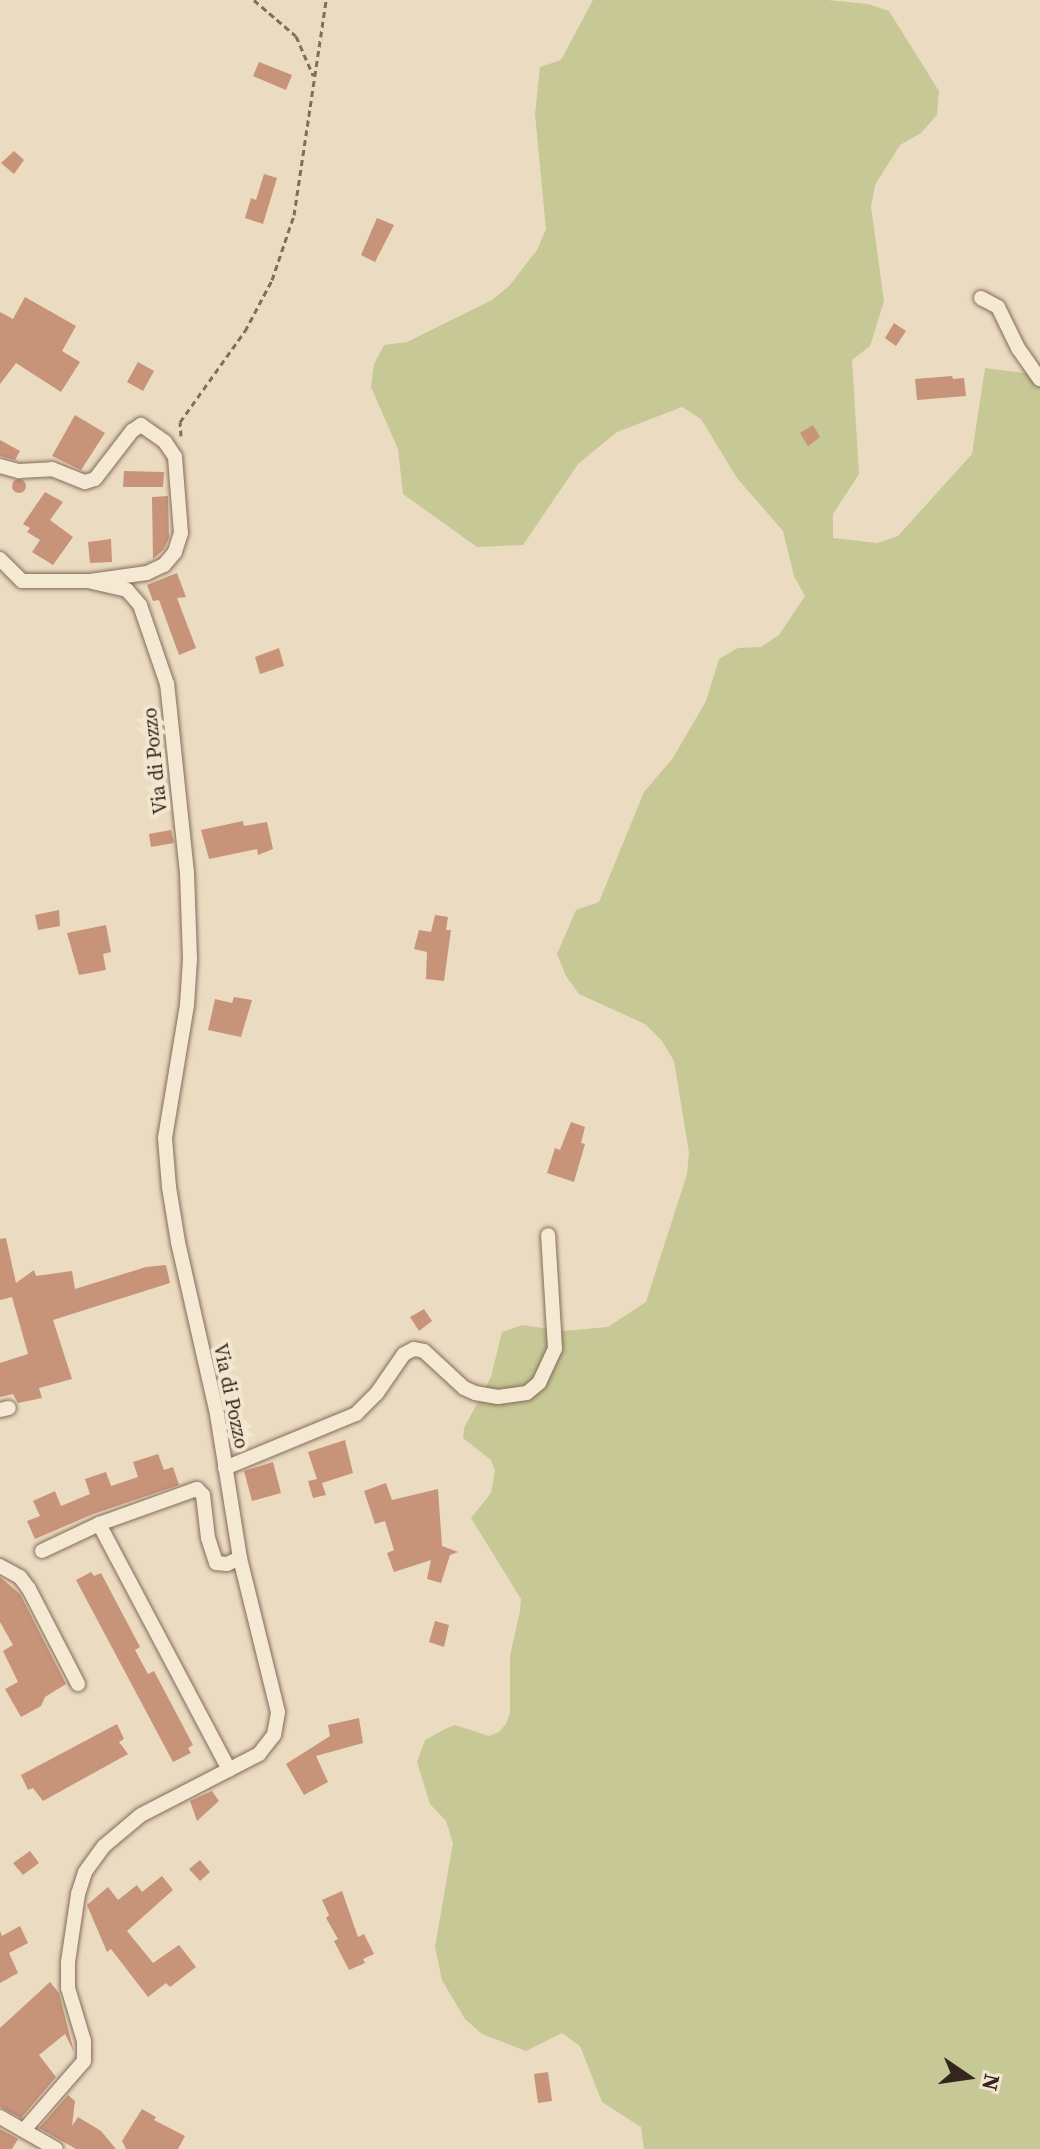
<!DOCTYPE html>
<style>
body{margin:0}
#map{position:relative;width:1040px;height:2149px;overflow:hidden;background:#ebdbc1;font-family:"Source Serif 4",serif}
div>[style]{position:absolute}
.green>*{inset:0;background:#c6c896}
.building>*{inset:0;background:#c79379}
.round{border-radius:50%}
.path>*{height:3px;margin-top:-1.5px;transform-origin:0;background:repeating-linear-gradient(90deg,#836c5a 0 6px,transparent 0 10px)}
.roads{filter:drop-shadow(0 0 2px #836c5a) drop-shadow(0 0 2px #836c5a)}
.minor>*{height:14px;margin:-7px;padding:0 7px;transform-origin:7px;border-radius:7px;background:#f6e9d3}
span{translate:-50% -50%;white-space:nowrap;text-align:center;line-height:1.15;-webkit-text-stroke:8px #f3e6d0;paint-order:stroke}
.street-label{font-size:20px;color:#34261d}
.north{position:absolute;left:928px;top:2037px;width:80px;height:80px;-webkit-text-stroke:6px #f3e6d0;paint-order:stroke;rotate:103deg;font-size:22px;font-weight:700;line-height:32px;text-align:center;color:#34261d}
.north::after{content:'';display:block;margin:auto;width:28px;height:36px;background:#34261d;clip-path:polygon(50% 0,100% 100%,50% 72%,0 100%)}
</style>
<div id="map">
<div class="green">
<div style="clip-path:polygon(593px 0,827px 0,868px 4px,889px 11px,939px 91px,937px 115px,921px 133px,900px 145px,875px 185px,871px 207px,884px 301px,870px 346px,852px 360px,859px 474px,833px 514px,833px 538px,877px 543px,898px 536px,972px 454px,985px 368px,1031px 374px,1040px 362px,1040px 2149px,644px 2149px,641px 2127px,602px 2102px,580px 2046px,562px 2033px,526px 2051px,482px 2034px,465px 2019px,442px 1980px,435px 1947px,453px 1843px,446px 1821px,430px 1804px,417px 1762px,425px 1740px,445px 1729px,455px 1725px,489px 1736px,499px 1732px,506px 1724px,510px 1713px,510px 1656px,520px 1611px,521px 1599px,471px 1518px,491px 1493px,495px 1471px,491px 1460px,463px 1438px,464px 1428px,491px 1377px,502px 1332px,522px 1325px,563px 1331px,608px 1327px,646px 1302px,687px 1174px,689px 1153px,674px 1061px,662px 1041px,645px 1024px,579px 994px,566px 976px,557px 954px,576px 910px,599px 902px,644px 792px,673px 758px,706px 701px,719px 659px,738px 648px,761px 647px,779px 635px,805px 596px,794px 576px,783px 531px,737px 478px,701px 419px,682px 407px,617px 432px,578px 464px,523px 545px,477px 547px,403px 494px,398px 449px,371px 387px,374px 364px,384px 345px,407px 342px,492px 300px,509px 286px,537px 250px,546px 229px,535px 114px,540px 67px,561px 60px)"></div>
</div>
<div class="building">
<div style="clip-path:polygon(259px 62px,292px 75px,286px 90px,253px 76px)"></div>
<div style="clip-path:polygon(14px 151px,24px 160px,14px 174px,1px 163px)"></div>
<div style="clip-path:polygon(264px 174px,277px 178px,263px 224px,245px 218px,251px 198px,256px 200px)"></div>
<div style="clip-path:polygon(377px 218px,394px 225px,375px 262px,361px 255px)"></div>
<div style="clip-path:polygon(25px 297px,76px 326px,62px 351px,80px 362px,61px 392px,16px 363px,0 384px,0 312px,13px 319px)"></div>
<div style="clip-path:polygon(894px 323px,906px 331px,896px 346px,885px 338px)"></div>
<div style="clip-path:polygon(138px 362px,154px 371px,143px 391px,127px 382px)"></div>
<div style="clip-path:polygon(952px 376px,953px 379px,964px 378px,966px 396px,917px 400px,915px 379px)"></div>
<div style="clip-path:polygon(75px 415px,105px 433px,81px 470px,52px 456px)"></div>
<div style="clip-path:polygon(813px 425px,820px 437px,808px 446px,800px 433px)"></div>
<div style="clip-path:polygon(0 440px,20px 451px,15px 460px,0 456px)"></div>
<div style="clip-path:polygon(124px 471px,164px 472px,163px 487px,123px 487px)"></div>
<div class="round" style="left:12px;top:479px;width:14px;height:14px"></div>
<div style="clip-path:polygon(45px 492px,63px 502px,50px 520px,73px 537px,53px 565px,32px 552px,40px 540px,27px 532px,30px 528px,23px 524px)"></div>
<div style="clip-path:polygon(168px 496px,169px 538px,164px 549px,153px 559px,152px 497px)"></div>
<div style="clip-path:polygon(111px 539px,112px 562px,90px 563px,88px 542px)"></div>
<div style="clip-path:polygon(177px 573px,186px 597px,177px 598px,196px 648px,179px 655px,159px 600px,153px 601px,147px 585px)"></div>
<div style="clip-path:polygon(279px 648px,284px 666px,260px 674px,255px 657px)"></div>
<div style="clip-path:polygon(243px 821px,244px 826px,267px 822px,273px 849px,258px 855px,257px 849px,209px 859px,201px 830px)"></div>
<div style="clip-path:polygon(171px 830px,174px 843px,151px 847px,149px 834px)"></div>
<div style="clip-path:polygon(59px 910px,60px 926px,38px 930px,35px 915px)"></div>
<div style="clip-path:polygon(435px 915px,448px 917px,446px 930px,451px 930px,444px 981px,426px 979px,427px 952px,414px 949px,419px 930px,431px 932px)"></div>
<div style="clip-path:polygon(106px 925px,111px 952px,103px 954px,106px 970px,79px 975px,67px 933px)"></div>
<div style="clip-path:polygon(234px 997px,252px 1000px,241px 1037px,208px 1030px,215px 999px,232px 1003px)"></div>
<div style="clip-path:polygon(571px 1122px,585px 1127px,581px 1143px,585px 1144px,574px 1182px,547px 1173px,555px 1148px,560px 1150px)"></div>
<div style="clip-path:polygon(6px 1238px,16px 1283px,34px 1270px,36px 1276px,72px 1271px,75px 1289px,146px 1267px,166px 1265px,170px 1283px,53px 1320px,72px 1379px,39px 1388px,42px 1398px,18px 1403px,13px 1394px,0 1397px,0 1363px,28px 1354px,12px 1297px,0 1300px,0 1239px)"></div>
<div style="clip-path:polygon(424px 1309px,432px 1321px,419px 1331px,410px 1317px)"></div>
<div style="clip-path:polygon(345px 1440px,353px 1473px,322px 1483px,326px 1495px,313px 1498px,308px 1481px,317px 1479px,308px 1452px)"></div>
<div style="clip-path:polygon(158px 1454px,164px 1470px,173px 1467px,179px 1485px,93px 1514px,35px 1539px,27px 1521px,40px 1516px,33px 1501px,55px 1491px,61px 1506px,90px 1494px,85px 1479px,106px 1472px,111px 1486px,138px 1477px,133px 1462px)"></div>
<div style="clip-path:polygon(273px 1462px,281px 1493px,252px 1501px,244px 1471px)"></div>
<div style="clip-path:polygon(386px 1483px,392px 1500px,438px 1489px,442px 1546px,458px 1552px,450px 1555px,441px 1583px,427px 1579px,431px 1560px,394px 1572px,387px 1553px,394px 1550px,385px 1521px,375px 1524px,364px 1491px)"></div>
<div style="clip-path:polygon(91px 1572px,94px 1576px,101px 1573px,140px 1647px,135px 1650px,148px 1674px,154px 1671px,193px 1745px,188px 1748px,191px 1753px,173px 1762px,76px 1580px)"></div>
<div style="clip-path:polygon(0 1577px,20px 1594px,66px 1684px,45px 1697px,41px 1706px,21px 1717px,5px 1689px,18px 1682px,3px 1651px,13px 1645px,0 1622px)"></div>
<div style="clip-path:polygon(435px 1621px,449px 1625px,444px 1647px,429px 1642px)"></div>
<div style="clip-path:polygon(359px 1718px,363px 1743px,316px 1756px,328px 1782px,304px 1795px,286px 1764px,330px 1736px,328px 1725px)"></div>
<div style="clip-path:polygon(117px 1724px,124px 1739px,119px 1742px,128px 1754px,43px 1801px,33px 1788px,28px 1790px,21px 1775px)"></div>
<div style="clip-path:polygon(212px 1791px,219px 1801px,197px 1821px,190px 1801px)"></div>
<div style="clip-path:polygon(30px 1851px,39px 1863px,23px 1875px,13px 1863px)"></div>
<div style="clip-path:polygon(200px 1860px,210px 1872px,200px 1881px,189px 1869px)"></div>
<div style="clip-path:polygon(162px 1876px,173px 1890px,127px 1931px,153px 1963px,179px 1945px,196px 1967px,170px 1987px,166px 1983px,148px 1997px,111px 1949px,107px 1952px,87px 1905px,108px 1887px,118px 1900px,137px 1885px,142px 1892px)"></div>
<div style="clip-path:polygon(342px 1891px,358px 1937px,364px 1934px,374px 1954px,363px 1959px,365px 1963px,349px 1970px,334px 1941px,338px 1939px,326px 1918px,329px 1915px,322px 1900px)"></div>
<div style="clip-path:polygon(20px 1926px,28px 1943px,9px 1953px,18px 1973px,0 1983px,0 1931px,2px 1936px)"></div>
<div style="clip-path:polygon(50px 1982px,59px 1993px,74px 2052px,65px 2034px,39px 2055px,56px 2077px,21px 2118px,0 2107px,0 2028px)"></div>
<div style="clip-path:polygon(548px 2072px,552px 2101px,538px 2103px,534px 2074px)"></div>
<div style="clip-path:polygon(68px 2095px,75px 2101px,72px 2126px,78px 2117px,101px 2131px,116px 2149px,76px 2149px,39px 2128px)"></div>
<div style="clip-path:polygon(142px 2109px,156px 2117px,154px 2120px,185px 2136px,178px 2149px,126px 2149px,122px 2141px)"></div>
<div style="clip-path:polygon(0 2129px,18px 2139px,12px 2149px,0 2149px)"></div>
</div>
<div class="path">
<div style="left:254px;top:0;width:55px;rotate:40.6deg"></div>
<div style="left:296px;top:36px;width:43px;rotate:66.4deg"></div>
<div style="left:181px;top:436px;width:14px;rotate:-94deg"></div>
<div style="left:180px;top:422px;width:112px;rotate:-54.5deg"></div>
<div style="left:245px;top:331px;width:58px;rotate:-62.1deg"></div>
<div style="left:272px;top:280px;width:69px;rotate:-71.3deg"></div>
<div style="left:294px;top:215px;width:217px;rotate:-81.5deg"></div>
</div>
<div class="roads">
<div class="minor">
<div style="left:981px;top:298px;width:19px;rotate:28deg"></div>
<div style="left:998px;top:307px;width:46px;rotate:64deg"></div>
<div style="left:1018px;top:348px;width:38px;rotate:55deg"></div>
<div style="left:0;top:466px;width:20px;rotate:15deg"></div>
<div style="left:19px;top:471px;width:33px;rotate:-3deg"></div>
<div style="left:52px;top:469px;width:35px;rotate:22deg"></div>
<div style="left:85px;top:482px;width:10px;rotate:-17deg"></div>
<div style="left:95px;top:479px;width:61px;rotate:-52.4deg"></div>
<div style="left:132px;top:431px;width:11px;rotate:-34deg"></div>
<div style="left:141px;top:425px;width:29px;rotate:35deg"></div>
<div style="left:165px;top:442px;width:18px;rotate:56deg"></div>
<div style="left:175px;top:457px;width:76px;rotate:85.5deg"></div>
<div style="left:181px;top:533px;width:20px;rotate:108deg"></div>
<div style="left:175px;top:552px;width:17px;rotate:130deg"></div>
<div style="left:164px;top:565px;width:19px;rotate:155deg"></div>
<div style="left:147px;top:573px;width:59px;rotate:172.1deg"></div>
<div style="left:89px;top:581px;width:67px;rotate:180deg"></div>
<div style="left:22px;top:581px;width:31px;rotate:-135deg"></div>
<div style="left:0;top:1410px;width:9px;rotate:-13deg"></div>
<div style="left:225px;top:1468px;width:142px;rotate:-22.4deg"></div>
<div style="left:356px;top:1414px;width:30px;rotate:-45deg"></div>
<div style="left:377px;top:1393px;width:47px;rotate:-55.3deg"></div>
<div style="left:404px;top:1354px;width:11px;rotate:-27deg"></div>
<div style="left:414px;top:1349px;width:10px;rotate:11deg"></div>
<div style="left:424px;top:1351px;width:54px;rotate:42.8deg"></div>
<div style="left:464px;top:1388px;width:12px;rotate:24deg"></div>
<div style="left:475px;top:1393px;width:23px;rotate:10deg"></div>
<div style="left:498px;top:1397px;width:29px;rotate:-8deg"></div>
<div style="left:527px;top:1393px;width:16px;rotate:-40deg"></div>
<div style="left:539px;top:1383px;width:38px;rotate:-65deg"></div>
<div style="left:555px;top:1348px;width:113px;rotate:-93.5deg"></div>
<div style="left:99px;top:1524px;width:278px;rotate:62.1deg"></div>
<div style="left:42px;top:1551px;width:63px;rotate:-25.3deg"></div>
<div style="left:99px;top:1524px;width:104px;rotate:-19.7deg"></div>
<div style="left:197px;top:1489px;width:8px;rotate:45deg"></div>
<div style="left:203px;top:1495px;width:43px;rotate:83.4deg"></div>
<div style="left:208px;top:1538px;width:26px;rotate:72deg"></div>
<div style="left:216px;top:1563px;width:11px;rotate:5deg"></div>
<div style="left:227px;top:1564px;width:14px;rotate:-25deg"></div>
<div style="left:0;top:1566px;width:23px;rotate:29deg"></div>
<div style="left:20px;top:1577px;width:15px;rotate:53deg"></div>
<div style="left:29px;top:1589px;width:107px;rotate:62.7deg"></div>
<div style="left:0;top:2117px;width:64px;rotate:29.7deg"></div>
<div style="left:24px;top:2130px;width:91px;rotate:-49deg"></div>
<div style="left:84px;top:2061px;width:20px;rotate:-90deg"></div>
<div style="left:84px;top:2041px;width:55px;rotate:-106.8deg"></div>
<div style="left:68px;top:1988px;width:26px;rotate:-90deg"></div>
<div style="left:68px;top:1962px;width:69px;rotate:-81.6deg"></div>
<div style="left:78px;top:1894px;width:23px;rotate:-72deg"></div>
<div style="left:85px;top:1872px;width:32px;rotate:-54deg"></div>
<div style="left:104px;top:1846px;width:48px;rotate:-40deg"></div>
<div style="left:141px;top:1815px;width:133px;rotate:-27.3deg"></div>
<div style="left:259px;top:1754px;width:24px;rotate:-52deg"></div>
<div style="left:274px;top:1735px;width:23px;rotate:-80deg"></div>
<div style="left:278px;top:1712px;width:159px;rotate:-103.9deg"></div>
<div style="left:240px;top:1558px;width:146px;rotate:-99.1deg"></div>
<div style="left:217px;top:1414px;width:176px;rotate:-102.8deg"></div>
<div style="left:178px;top:1242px;width:56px;rotate:-99.3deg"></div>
<div style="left:169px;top:1187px;width:49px;rotate:-94.7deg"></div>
<div style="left:165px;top:1138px;width:135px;rotate:-80.6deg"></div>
<div style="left:187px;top:1005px;width:46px;rotate:-86.3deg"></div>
<div style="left:190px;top:959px;width:86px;rotate:-92deg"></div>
<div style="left:187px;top:873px;width:190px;rotate:-96deg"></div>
<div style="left:167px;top:684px;width:83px;rotate:-108.9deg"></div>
<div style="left:140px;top:605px;width:20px;rotate:-131deg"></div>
<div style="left:127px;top:590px;width:39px;rotate:-167deg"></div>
</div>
</div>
<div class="street-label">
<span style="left:155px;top:761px;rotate:-96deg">Via di Pozzo</span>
<span style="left:231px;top:1396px;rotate:78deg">Via di Pozzo</span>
</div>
<div class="north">N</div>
</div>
